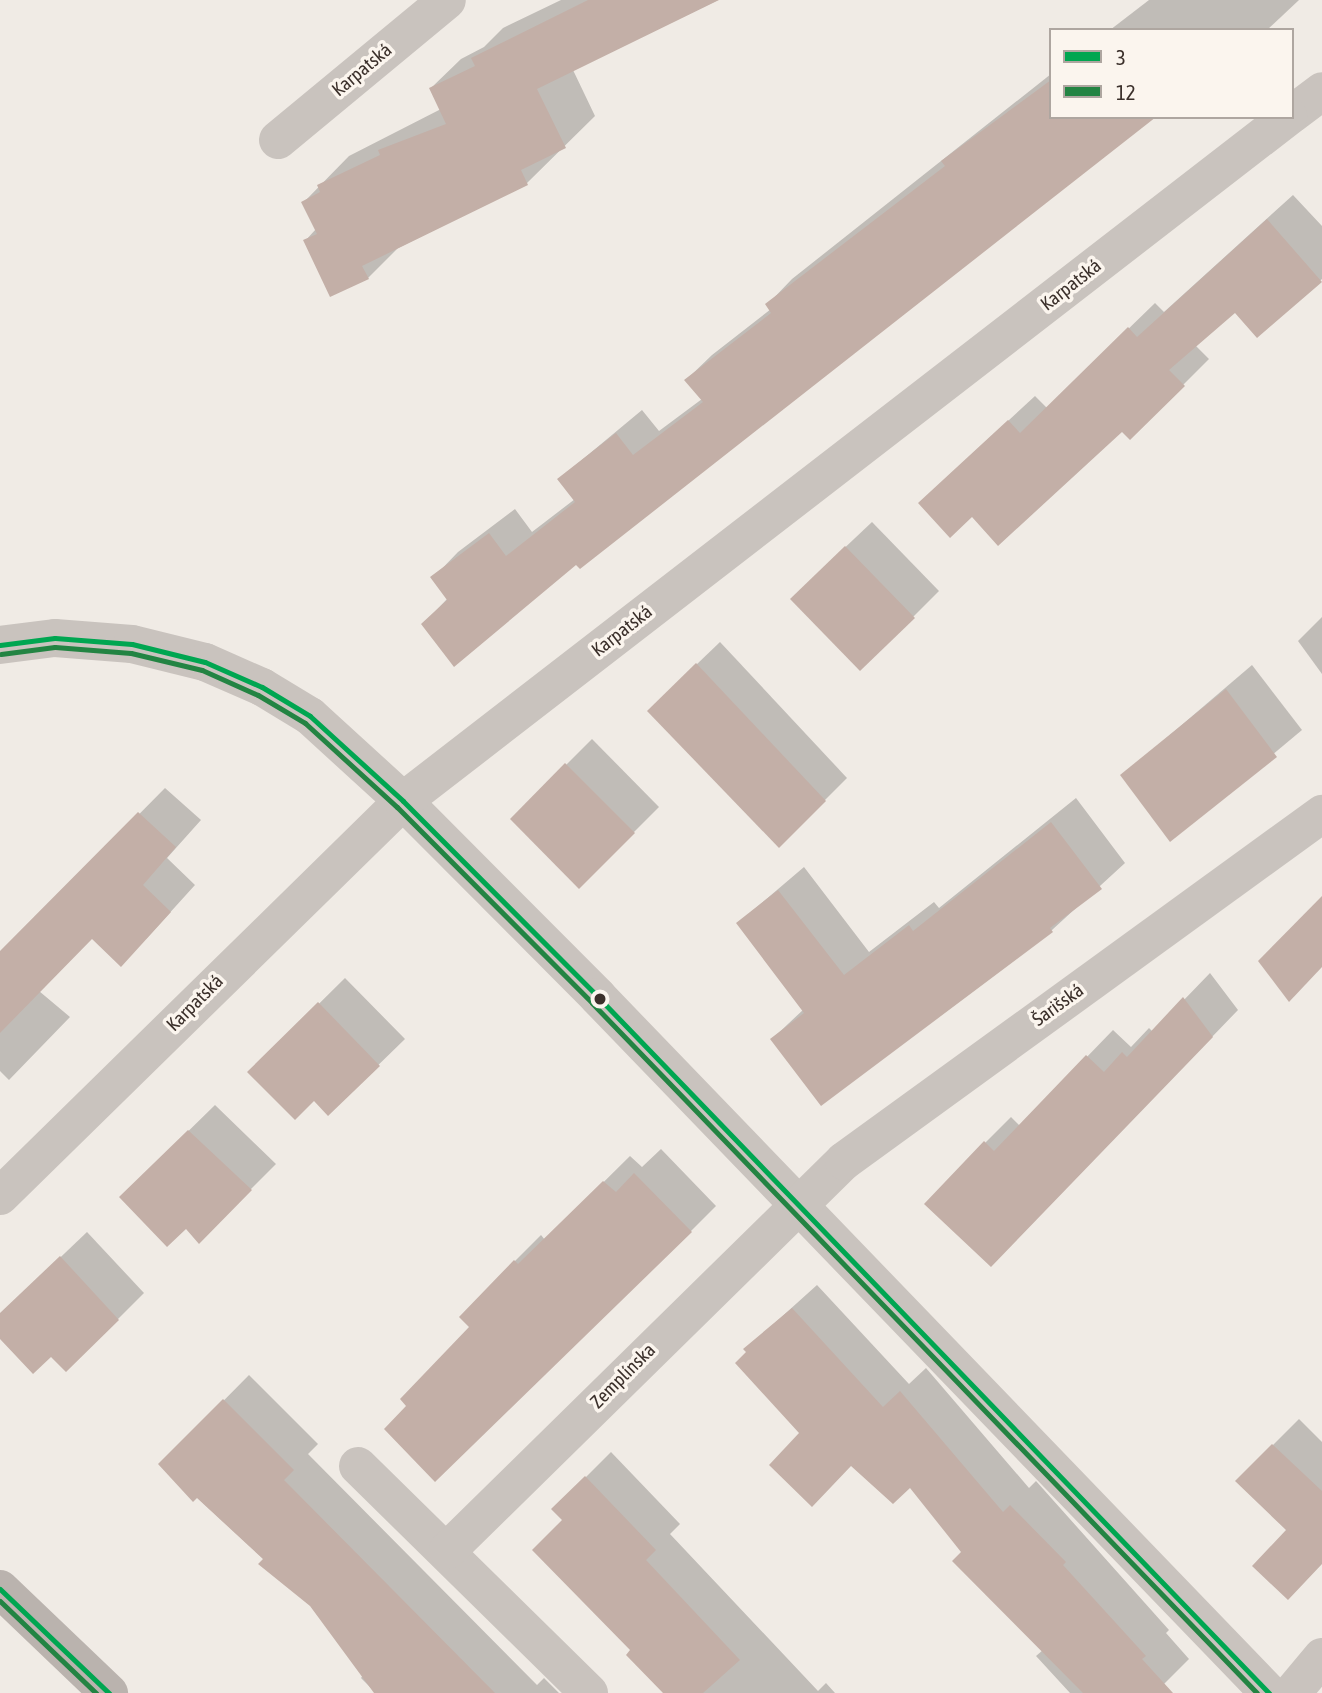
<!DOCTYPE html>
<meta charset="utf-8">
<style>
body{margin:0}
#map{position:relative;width:1322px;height:1693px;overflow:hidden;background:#f0ebe5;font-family:"Asap Condensed",sans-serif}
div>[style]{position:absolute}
.shadow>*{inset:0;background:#0003}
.building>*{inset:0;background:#c3afa7}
.minor>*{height:38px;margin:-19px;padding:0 19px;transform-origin:19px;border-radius:19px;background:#c9c3be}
.secondary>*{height:38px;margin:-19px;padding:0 19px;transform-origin:19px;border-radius:19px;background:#bab3ae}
.bus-1>*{height:5px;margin:-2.5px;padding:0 2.5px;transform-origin:2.5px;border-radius:2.5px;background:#00a651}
.bus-2>*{height:5px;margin:-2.5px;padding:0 2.5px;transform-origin:2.5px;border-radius:2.5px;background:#238443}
.dots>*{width:19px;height:19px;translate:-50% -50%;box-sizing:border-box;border:4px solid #fbf5ee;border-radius:50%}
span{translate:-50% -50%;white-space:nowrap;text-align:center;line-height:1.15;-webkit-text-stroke:7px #fbf5ee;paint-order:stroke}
.street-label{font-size:19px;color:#3b302b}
.legend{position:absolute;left:1049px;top:28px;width:245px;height:91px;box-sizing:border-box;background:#fbf5ee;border:2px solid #aea6a0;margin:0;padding:9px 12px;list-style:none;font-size:21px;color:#3b302b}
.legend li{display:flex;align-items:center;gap:14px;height:35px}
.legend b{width:35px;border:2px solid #aea6a0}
</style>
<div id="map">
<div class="shadow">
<div style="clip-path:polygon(561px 0,718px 0,573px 70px,595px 116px,527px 183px,398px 248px,368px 278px,305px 241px,316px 229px,304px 202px,349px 156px,441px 109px,431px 88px,461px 59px,484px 47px,503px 28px)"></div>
<div style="clip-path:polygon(1149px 0,1299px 0,1267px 30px,1110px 30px)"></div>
<div style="clip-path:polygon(1051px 74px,1051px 117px,576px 562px,423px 624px,448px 598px,433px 578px,458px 552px,515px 509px,532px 532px,575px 499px,559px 479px,642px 410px,659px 431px,702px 399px,686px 380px,712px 355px,771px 309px,767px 305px,792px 279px)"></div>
<div style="clip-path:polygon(1293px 195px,1322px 226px,1322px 279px,1257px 336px,1236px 310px,1195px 345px,1209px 359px,1130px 438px,1122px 429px,946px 478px,1035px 396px,1047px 408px,1155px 303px,1164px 312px)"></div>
<div style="clip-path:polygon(872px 522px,939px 591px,913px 617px,818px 573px)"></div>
<div style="clip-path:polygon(1322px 617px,1322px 674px,1298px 641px)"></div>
<div style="clip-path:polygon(720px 642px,847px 778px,779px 846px,671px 689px)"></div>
<div style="clip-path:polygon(1252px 665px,1302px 730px,1170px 840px,1122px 776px)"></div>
<div style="clip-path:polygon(592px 739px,659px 807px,579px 887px,512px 819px)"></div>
<div style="clip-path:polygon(165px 788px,201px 820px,167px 858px,195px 885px,146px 939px,92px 937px,39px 991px,70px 1017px,9px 1080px,0 1071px,0 955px)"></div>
<div style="clip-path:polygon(1076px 798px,1125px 863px,1052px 930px,822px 1104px,772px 1039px,804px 1009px,738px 923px,804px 867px,869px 952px,934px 902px,939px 908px)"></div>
<div style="clip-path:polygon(1210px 973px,1238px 1010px,1017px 1239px,985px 1143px,1011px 1117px,1020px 1126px,1113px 1030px,1131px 1047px,1149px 1028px,1153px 1032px)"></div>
<div style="clip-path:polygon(345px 978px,405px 1039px,328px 1114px,314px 1099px,250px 1072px)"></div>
<div style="clip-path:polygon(215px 1105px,276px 1164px,199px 1241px,186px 1226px,121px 1197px)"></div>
<div style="clip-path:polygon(661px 1149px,716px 1206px,691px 1231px,408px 1407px,471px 1327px,461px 1317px,515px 1261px,541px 1235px,545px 1240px,630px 1156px,642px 1167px)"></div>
<div style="clip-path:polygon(87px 1232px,144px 1293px,118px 1319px,0 1336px,0 1315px)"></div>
<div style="clip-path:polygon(817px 1285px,909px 1384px,926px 1368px,1029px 1488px,1036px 1481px,1169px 1630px,1166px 1633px,1189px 1659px,1155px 1693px,1070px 1693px,1036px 1656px,1043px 1650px,911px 1486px,852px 1464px,801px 1433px,746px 1349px)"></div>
<div style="clip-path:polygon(249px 1375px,318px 1444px,308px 1454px,537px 1685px,544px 1678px,559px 1693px,376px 1693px,361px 1678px,363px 1675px,312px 1604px,161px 1464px)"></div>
<div style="clip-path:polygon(1299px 1419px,1322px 1442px,1322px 1563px,1289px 1530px,1273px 1445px)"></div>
<div style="clip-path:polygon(611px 1452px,680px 1524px,670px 1534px,818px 1691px,826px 1683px,835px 1693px,665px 1693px,633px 1650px,564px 1520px,554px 1509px)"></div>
</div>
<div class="building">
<div style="clip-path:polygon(588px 0,719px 0,537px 89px,566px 148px,521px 170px,528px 185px,362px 266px,369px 279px,330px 297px,303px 240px,317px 234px,301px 202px,320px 192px,317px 185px,380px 155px,378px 150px,446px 124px,429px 88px,475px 66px,471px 58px)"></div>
<div style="clip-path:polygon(1051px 80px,1051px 117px,1156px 117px,580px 569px,576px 565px,454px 667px,421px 624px,447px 600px,430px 577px,489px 533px,506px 556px,575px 502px,557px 479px,616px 433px,633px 455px,703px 402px,684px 380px,771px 313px,765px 304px,945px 166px,941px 161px)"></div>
<div style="clip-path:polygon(1267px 219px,1322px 282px,1257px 338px,1235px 313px,1169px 370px,1185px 386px,1130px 440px,1122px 432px,998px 546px,972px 517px,950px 538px,918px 503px,1008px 420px,1020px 433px,1128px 327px,1137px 337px)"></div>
<div style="clip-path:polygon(845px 546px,915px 618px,860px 671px,790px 599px)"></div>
<div style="clip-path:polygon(696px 663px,826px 801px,779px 848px,647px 711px)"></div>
<div style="clip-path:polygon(1226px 689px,1277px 757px,1170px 842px,1120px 775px)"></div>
<div style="clip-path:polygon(565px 763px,635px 833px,579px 889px,510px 819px)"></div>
<div style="clip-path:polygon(138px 812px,176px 847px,143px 885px,171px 912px,121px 967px,92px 939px,0 1033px,0 951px)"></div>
<div style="clip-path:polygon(1051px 822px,1102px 889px,1050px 928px,1053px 932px,821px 1106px,770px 1039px,804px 1013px,736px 923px,778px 890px,844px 975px,909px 925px,913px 931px)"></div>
<div style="clip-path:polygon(1322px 896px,1322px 967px,1289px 1002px,1258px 961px)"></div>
<div style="clip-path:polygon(1183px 997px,1213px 1037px,991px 1267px,924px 1204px,984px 1141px,994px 1151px,1086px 1055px,1104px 1072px,1122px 1052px,1127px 1057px)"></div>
<div style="clip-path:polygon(318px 1002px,380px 1066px,328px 1116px,314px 1101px,295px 1120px,247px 1072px)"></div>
<div style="clip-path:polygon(188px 1130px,252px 1190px,199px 1244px,186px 1229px,167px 1247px,119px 1197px)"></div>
<div style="clip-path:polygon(634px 1173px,692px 1232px,435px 1482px,384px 1429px,406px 1406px,400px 1399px,469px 1327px,459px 1317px,514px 1260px,518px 1264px,603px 1181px,616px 1192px)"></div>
<div style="clip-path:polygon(60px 1256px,119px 1320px,66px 1372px,51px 1357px,33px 1374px,0 1339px,0 1313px)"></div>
<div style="clip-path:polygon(792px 1308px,883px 1407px,900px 1391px,1003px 1512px,1010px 1505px,1066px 1562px,1063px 1565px,1146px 1656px,1142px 1659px,1173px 1693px,1083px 1693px,952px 1561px,961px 1552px,910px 1488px,893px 1504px,851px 1466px,812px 1507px,769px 1465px,799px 1433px,735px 1363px,746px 1352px,743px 1349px)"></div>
<div style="clip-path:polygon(223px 1399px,294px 1470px,284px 1480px,495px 1693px,374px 1693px,310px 1606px,258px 1564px,263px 1559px,197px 1498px,193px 1502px,158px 1464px)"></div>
<div style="clip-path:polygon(1272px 1444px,1322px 1491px,1322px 1564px,1288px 1600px,1252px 1566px,1286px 1530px,1235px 1481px)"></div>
<div style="clip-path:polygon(585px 1476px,656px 1550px,646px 1560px,740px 1660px,703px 1693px,663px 1693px,626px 1655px,630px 1650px,532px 1550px,562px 1520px,551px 1509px)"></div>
</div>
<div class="minor">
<div style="left:1292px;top:114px;width:38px;rotate:-37deg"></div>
<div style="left:278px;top:140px;width:219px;rotate:-39.6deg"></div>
<div style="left:0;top:645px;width:55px;rotate:-7.3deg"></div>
<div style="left:55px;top:638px;width:77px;rotate:4.5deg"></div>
<div style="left:132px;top:644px;width:75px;rotate:13.9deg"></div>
<div style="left:205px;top:662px;width:62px;rotate:23.7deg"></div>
<div style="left:262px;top:687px;width:56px;rotate:31.1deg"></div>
<div style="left:310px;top:716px;width:126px;rotate:42.4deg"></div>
<div style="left:403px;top:801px;width:276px;rotate:45.1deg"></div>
<div style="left:598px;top:997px;width:967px;rotate:46.05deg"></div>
<div style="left:0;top:1196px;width:564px;rotate:-44.43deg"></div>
<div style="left:403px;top:801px;width:1119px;rotate:-37.7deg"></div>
<div style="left:358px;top:1466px;width:324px;rotate:44.5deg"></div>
<div style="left:448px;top:1550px;width:555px;rotate:-44.49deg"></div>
<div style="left:844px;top:1161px;width:591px;rotate:-35.98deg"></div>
<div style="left:1292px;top:1693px;width:47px;rotate:-50.2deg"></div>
</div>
<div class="secondary">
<div style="left:0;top:1589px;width:151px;rotate:43.7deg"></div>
</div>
<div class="bus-1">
<div style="left:0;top:645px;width:55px;rotate:-7.3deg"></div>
<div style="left:55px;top:638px;width:77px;rotate:4.5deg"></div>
<div style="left:132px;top:644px;width:75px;rotate:13.9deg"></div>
<div style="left:205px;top:662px;width:62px;rotate:23.7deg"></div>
<div style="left:262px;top:687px;width:56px;rotate:31.1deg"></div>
<div style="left:310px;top:716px;width:126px;rotate:42.4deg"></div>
<div style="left:403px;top:801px;width:276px;rotate:45.1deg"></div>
<div style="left:598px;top:997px;width:967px;rotate:46.05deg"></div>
<div style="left:0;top:1589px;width:151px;rotate:43.7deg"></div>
</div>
<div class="bus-2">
<div style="left:1px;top:654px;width:54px;rotate:-7.4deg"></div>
<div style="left:55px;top:647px;width:76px;rotate:4.5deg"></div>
<div style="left:131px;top:653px;width:73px;rotate:13.5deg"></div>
<div style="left:202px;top:670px;width:61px;rotate:24.1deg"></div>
<div style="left:258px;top:695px;width:55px;rotate:30.8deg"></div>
<div style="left:305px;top:723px;width:125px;rotate:42.4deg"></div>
<div style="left:397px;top:807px;width:276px;rotate:45.1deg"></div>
<div style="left:592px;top:1003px;width:958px;rotate:46.06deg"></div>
<div style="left:0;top:1601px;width:133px;rotate:43.8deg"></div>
</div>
<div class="dots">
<div style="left:600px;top:999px;background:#3b302b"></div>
</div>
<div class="street-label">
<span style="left:362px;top:70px;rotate:-40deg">Karpatská</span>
<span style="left:1071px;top:285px;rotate:-38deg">Karpatská</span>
<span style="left:622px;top:631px;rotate:-38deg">Karpatská</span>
<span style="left:195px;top:1003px;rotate:-45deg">Karpatská</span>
<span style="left:1058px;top:1005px;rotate:-36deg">Šarišská</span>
<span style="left:623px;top:1376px;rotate:-45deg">Zemplínska</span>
</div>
<ul class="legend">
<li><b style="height:9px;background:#00a651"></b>3</li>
<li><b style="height:9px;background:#238443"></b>12</li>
</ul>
</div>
